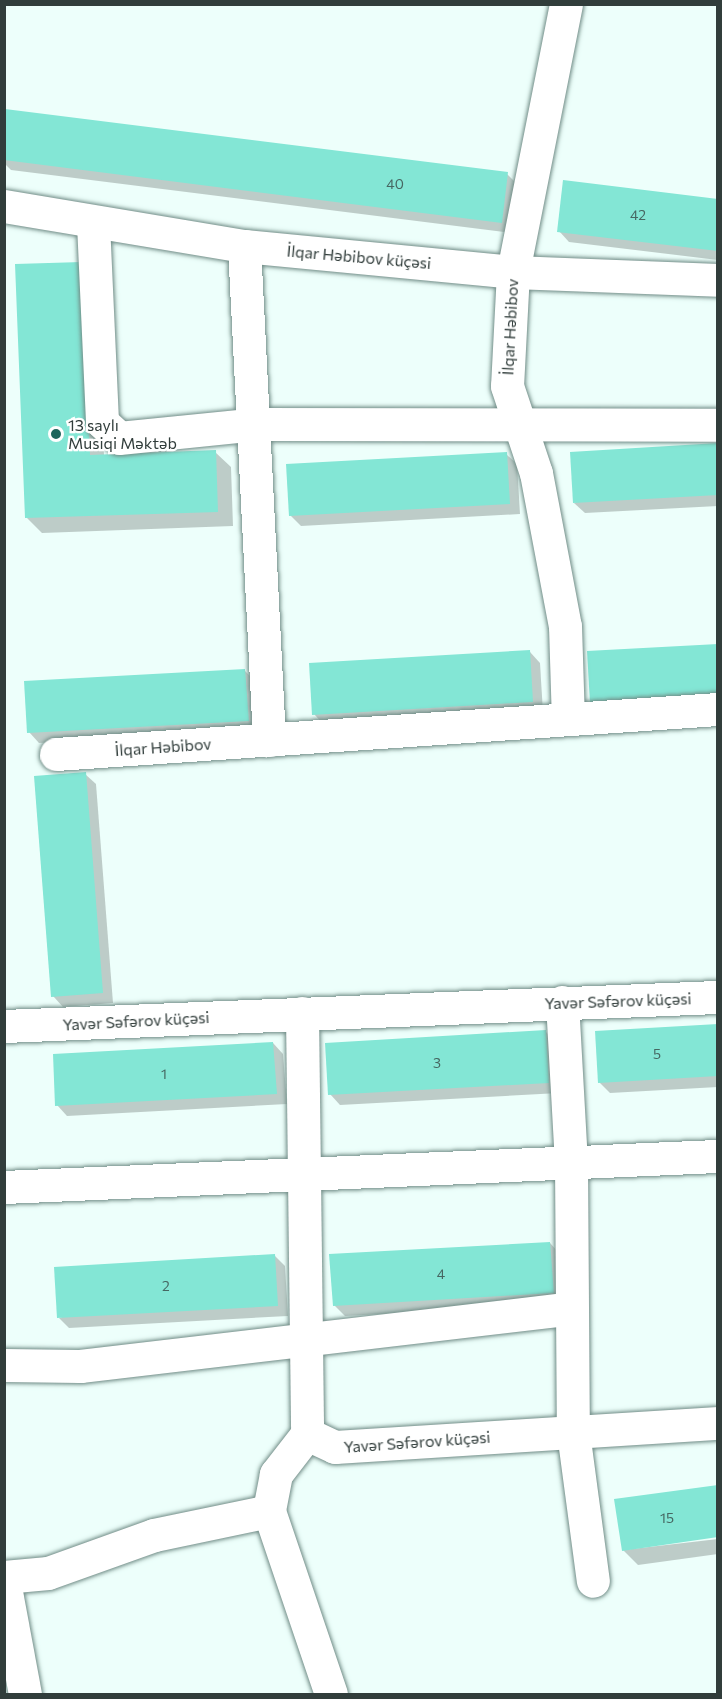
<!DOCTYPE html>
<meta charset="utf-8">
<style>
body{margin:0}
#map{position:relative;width:722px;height:1699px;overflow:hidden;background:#edfffb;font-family:Commissioner,sans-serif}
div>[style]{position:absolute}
.shadow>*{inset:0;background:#0003}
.building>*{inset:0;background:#83e6d5}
.roads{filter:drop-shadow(0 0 2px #718d87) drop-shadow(0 0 2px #718d87)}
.minor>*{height:33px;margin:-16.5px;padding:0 16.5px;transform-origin:16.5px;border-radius:16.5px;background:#fff}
.dots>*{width:16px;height:16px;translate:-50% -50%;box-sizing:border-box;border:3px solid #fff;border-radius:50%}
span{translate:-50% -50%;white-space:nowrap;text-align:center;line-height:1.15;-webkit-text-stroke:4.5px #fff;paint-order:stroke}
.number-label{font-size:14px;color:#466762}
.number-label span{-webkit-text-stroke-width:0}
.street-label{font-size:16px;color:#313d3b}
.poi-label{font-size:16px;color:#313d3b}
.left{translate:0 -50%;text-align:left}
.frame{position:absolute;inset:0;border:6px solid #313d3b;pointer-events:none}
</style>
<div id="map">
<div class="shadow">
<div style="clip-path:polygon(6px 111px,507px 174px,518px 185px,512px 233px,11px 170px,4px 163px)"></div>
<div style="clip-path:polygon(718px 200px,718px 260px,569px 242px,559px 231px)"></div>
<div style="clip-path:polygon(96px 279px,104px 456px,215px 452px,231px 467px,233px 526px,42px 533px,27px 518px)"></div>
<div style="clip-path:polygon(718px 445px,718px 506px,585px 513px,574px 503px)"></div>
<div style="clip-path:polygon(506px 454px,517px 464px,520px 514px,301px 526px,290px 515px)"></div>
<div style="clip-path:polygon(530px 652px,540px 663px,543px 713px,324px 725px,314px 714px)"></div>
<div style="clip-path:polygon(245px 671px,255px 681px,259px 731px,39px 743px,29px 732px)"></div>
<div style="clip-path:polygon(85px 774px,96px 784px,113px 1003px,63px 1007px,53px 996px)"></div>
<div style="clip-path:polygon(718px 1026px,718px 1087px,610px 1093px,599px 1082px)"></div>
<div style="clip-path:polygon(546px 1032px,556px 1043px,559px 1093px,340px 1105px,330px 1094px)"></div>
<div style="clip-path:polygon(273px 1043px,283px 1054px,287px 1104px,67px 1116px,57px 1105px)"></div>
<div style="clip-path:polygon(550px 1243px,560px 1254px,564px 1304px,345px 1316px,334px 1305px)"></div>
<div style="clip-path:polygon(275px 1256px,285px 1266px,288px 1316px,69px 1328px,59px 1318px)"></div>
<div style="clip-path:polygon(718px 1539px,718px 1554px,638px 1565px,623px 1550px)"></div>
</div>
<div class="building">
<div style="clip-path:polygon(5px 109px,508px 172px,502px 223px,4px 160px)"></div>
<div style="clip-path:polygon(563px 180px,718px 199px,718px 251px,557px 232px)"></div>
<div style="clip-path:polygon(82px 262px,90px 455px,216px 450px,218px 512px,25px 518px,15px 264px)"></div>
<div style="clip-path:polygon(718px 443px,718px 495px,573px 503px,570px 452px)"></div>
<div style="clip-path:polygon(507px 452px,510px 504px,289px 516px,286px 464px)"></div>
<div style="clip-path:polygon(718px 644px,718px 696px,590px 703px,587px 651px)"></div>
<div style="clip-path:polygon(530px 650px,533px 702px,312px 715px,309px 663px)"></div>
<div style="clip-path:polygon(245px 669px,249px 721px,27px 733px,24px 681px)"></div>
<div style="clip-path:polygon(86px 772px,103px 993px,51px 997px,34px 776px)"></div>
<div style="clip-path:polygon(718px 1024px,718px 1076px,598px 1083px,595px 1031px)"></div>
<div style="clip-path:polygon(546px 1030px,549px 1083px,328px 1095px,325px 1043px)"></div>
<div style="clip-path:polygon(273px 1042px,277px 1094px,55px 1106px,53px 1054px)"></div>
<div style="clip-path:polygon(550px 1242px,554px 1293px,333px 1306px,329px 1254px)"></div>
<div style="clip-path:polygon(275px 1254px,278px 1306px,57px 1318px,54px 1267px)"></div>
<div style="clip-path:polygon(718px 1485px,718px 1537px,622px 1551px,614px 1499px)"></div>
</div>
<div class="roads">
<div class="minor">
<div style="left:566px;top:4px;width:273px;rotate:101.2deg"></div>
<div style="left:513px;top:272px;width:114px;rotate:93deg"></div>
<div style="left:507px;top:386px;width:92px;rotate:71.6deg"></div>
<div style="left:536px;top:473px;width:156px;rotate:79.3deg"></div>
<div style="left:565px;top:626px;width:93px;rotate:88.2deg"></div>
<div style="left:4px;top:206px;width:243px;rotate:9.5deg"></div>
<div style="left:244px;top:246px;width:270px;rotate:5.5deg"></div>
<div style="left:513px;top:272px;width:205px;rotate:2.2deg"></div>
<div style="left:93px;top:223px;width:199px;rotate:87.4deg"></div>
<div style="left:102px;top:422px;width:23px;rotate:43deg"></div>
<div style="left:119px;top:438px;width:138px;rotate:-5.8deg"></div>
<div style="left:256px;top:424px;width:462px;rotate:0.1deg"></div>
<div style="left:244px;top:246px;width:495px;rotate:87.1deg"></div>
<div style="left:56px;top:754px;width:664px;rotate:-3.89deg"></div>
<div style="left:562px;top:1002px;width:160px;rotate:86.8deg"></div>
<div style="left:571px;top:1162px;width:270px;rotate:89.6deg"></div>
<div style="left:573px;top:1432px;width:150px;rotate:82.4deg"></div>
<div style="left:302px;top:1013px;width:421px;rotate:89.3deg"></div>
<div style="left:307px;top:1434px;width:31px;rotate:25deg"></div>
<div style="left:335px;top:1447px;width:384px;rotate:-3.6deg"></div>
<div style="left:4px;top:1026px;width:715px;rotate:-2.33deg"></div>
<div style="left:4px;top:1187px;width:715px;rotate:-2.49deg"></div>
<div style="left:4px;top:1365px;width:76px;rotate:0.8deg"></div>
<div style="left:80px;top:1366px;width:495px;rotate:-6.7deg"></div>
<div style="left:307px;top:1434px;width:51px;rotate:127.8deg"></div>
<div style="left:276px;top:1474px;width:38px;rotate:101deg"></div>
<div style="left:269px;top:1511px;width:193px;rotate:71.3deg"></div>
<div style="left:4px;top:1577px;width:44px;rotate:-5.2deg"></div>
<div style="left:48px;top:1573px;width:113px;rotate:-19.7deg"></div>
<div style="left:154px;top:1535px;width:117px;rotate:-11.8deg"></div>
<div style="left:4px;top:1581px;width:115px;rotate:79.5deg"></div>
</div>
</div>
<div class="dots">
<div style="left:56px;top:434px;background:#1c655b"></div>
</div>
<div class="number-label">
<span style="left:395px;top:184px">40</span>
<span style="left:638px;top:215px">42</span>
<span style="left:657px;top:1054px">5</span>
<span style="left:437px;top:1063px">3</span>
<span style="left:164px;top:1074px">1</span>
<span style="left:441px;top:1274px">4</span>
<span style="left:166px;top:1286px">2</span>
<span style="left:667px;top:1518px">15</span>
</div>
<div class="street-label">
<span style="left:359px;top:257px;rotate:5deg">İlqar Həbibov küçəsi</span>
<span style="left:510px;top:327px;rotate:-87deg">İlqar Həbibov</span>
<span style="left:163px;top:747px;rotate:-4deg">İlqar Həbibov</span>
<span style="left:618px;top:1001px;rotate:-2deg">Yavər Səfərov küçəsi</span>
<span style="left:136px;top:1021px;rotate:-3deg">Yavər Səfərov küçəsi</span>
<span style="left:417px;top:1442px;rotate:-4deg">Yavər Səfərov küçəsi</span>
</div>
<div class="poi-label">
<span class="left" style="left:68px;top:434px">13 saylı<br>Musiqi Məktəb</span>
</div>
<div class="frame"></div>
</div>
